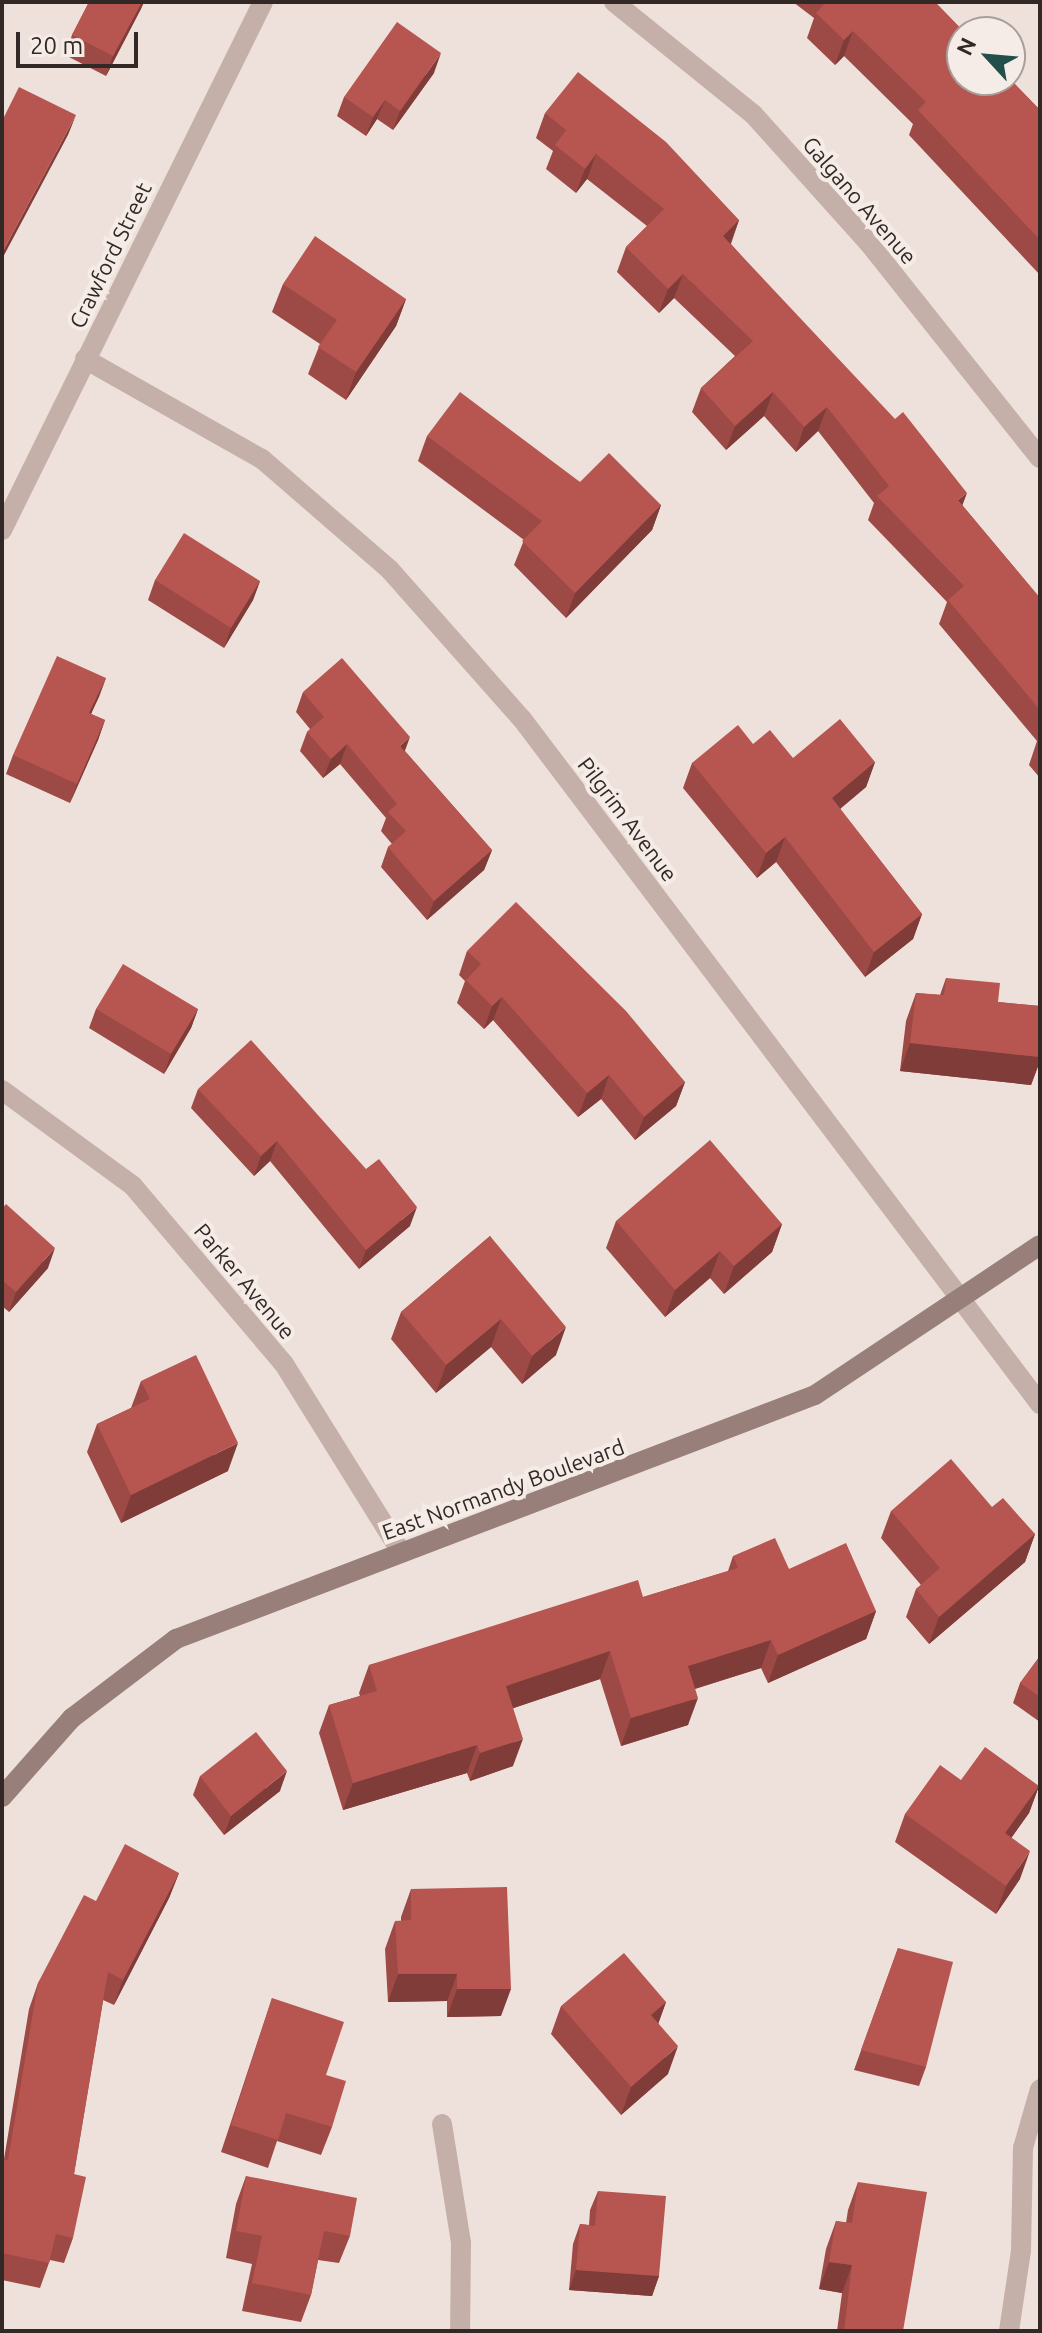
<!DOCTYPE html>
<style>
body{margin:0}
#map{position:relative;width:1042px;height:2333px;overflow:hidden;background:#eee1db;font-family:Ubuntu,sans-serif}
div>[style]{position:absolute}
.street>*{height:20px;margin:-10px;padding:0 10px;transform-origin:10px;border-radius:10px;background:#c4b0a8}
.secondary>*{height:20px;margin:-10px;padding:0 10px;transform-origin:10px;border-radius:10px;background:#987f7a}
.wall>*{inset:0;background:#9d4945}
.shaded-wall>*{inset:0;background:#803c38}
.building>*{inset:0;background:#b75550}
span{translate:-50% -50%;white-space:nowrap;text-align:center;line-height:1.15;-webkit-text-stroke:8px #f6ece7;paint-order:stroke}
.street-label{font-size:22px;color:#322927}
.frame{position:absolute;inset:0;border:4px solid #322927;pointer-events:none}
.north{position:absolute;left:946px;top:16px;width:80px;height:80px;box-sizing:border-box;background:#f6ece7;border:2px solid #a89e9a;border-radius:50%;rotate:296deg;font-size:22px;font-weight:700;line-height:32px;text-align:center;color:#322927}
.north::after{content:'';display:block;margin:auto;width:28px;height:36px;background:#224f49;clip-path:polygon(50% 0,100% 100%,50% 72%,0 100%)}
.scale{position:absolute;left:16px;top:32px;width:122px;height:36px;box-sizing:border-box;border:4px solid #322927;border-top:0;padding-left:10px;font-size:24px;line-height:28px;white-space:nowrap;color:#322927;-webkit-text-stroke:6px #f6ece7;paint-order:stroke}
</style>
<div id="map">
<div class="street">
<div style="left:614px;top:2px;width:179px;rotate:38.9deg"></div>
<div style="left:753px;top:114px;width:172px;rotate:48.1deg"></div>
<div style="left:868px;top:242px;width:276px;rotate:51.5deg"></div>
<div style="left:85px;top:359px;width:203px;rotate:29.5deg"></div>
<div style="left:262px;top:459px;width:169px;rotate:40.9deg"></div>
<div style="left:390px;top:570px;width:199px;rotate:48.5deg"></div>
<div style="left:522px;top:719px;width:859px;rotate:52.9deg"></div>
<div style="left:2px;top:530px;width:589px;rotate:-63.7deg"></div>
<div style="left:2px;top:1090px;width:162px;rotate:36.2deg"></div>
<div style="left:133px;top:1186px;width:233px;rotate:49.7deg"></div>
<div style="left:284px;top:1364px;width:219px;rotate:58.1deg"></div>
<div style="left:442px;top:2124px;width:120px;rotate:80.9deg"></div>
<div style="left:461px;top:2242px;width:89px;rotate:90.6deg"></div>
<div style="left:1009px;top:2331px;width:81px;rotate:-81.5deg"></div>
<div style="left:1021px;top:2251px;width:103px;rotate:-88.9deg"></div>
<div style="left:1023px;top:2148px;width:61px;rotate:-73.9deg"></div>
</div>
<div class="secondary">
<div style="left:2px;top:1797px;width:106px;rotate:-48.5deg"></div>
<div style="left:72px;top:1718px;width:131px;rotate:-37.2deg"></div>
<div style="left:176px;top:1639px;width:684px;rotate:-20.9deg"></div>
<div style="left:815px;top:1395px;width:270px;rotate:-33.7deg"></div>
</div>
<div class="wall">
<div style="clip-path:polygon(89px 2px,144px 2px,106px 76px,65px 55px,72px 35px)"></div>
<div style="clip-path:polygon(793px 2px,935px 2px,1040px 110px,1040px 275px,909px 135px,913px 124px,844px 56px,835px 65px,807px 38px,814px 18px)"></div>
<div style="clip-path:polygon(434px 73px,393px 130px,377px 119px,366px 136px,337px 116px,344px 97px)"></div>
<div style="clip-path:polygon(545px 113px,739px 220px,731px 244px,962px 505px,1040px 598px,1040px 778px,1029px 765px,1037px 741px,939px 624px,947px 602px,868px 520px,874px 503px,818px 431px,796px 452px,764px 416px,726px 450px,692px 412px,701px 388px,735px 356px,674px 298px,659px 313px,617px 272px,626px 247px,647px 226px,587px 179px,576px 193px,546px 169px,553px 151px,536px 138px)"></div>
<div style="clip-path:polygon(283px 284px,406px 299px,396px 326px,346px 400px,308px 374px,320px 344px,272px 312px)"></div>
<div style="clip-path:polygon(427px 436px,580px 482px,661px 505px,652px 530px,566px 618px,514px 565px,524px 540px,418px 461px)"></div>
<div style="clip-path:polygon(155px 580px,260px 581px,253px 600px,224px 648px,148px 600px)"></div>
<div style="clip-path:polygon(106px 678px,91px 714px,105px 720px,98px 740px,70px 803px,6px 774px,13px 755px)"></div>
<div style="clip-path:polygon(303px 692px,405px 751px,492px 850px,484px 870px,427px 920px,381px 867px,388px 847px,392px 844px,381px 831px,386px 818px,340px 764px,323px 778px,300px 751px,307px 732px,310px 729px,296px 712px)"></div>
<div style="clip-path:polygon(753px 744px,793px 758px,875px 762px,866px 787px,840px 809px,922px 914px,913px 939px,865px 977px,776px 862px,757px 878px,683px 788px,692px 763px)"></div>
<div style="clip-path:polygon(467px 951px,685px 1082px,676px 1106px,635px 1140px,601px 1099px,578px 1117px,493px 1020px,484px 1029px,457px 1003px,465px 981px,459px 975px)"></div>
<div style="clip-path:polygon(946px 978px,998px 1002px,1040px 1006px,1040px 1061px,1031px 1085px,900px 1071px,906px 1021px,916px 993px,940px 995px)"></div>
<div style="clip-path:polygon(96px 1009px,198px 1009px,191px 1028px,164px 1074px,89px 1028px)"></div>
<div style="clip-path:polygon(198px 1089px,410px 1226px,359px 1269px,270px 1161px,254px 1176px,191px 1108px)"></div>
<div style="clip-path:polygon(2px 1209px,48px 1268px,9px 1312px,2px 1306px)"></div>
<div style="clip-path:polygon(616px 1221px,782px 1224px,772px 1252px,724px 1294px,710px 1278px,665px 1317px,606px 1248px)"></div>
<div style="clip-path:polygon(490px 1236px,556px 1355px,522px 1384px,491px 1347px,436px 1393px,391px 1339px,401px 1312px)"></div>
<div style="clip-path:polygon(141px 1381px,228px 1471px,121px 1523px,87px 1452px,97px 1424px,131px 1408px)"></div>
<div style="clip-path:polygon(992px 1507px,1035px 1534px,1025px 1562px,929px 1644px,906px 1617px,916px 1589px,921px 1585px,881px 1538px,891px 1511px)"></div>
<div style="clip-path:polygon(733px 1556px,789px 1569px,876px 1611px,866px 1639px,768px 1683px,761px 1668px,695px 1689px,688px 1725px,621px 1746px,600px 1679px,513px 1708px,513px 1766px,470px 1781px,467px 1773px,343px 1810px,319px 1733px,329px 1705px,360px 1696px,359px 1693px,369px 1665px,643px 1597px,728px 1571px)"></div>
<div style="clip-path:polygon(1040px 1656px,1040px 1722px,1013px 1703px,1020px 1683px)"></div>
<div style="clip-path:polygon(200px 1776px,280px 1791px,224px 1835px,193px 1795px)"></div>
<div style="clip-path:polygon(961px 1780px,1039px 1786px,1029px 1813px,1011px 1838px,1020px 1879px,996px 1914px,895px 1842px,905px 1814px)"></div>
<div style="clip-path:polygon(179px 1873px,169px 1898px,114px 2005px,103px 2000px,74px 2174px,73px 2238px,64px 2263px,50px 2260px,40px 2288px,2px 2280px,2px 2159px,4px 2159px,29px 2009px,38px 1983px,96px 1901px)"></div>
<div style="clip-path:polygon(411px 1889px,501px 2016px,447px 2017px,447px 2001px,388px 2002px,385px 1949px,395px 1921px,401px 1921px,401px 1917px)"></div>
<div style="clip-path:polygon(898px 1948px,926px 2067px,919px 2086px,854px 2070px)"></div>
<div style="clip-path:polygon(272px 1998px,326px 2075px,332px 2127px,321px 2155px,277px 2141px,268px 2168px,221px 2152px)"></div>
<div style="clip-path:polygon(666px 2002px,658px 2024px,668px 2074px,621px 2115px,551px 2034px,561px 2006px)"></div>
<div style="clip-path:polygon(246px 2176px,350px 2236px,339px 2263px,318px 2260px,311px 2295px,301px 2322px,242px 2311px,252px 2264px,226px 2258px,236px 2204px)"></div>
<div style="clip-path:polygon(858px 2182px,903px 2331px,837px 2331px,842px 2293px,819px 2289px,826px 2249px,836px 2221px,846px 2223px,848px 2210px)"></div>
<div style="clip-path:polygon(598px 2191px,659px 2276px,652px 2296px,569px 2290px,573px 2244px,580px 2224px,589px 2225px,590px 2210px)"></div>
</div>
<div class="shaded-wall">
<div style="clip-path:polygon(142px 2px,144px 2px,141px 9px,106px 76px,113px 56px)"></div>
<div style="clip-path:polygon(853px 31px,844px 56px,835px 65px,844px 40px)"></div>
<div style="clip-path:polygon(441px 53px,434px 73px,393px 130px,400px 111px)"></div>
<div style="clip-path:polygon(385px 100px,377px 119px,366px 136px,373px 117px)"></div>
<div style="clip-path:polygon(76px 115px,68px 135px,2px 259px,2px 253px)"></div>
<div style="clip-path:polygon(596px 154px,587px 179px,576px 193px,585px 169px)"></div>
<div style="clip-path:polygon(739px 220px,730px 244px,723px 236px)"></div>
<div style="clip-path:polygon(683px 274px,674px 298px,659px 313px,668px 289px)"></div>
<div style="clip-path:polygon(406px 299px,396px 326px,346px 400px,356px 372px)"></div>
<div style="clip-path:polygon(773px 392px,764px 416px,726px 450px,735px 426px)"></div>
<div style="clip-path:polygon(827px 407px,818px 431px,796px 452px,804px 427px)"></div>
<div style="clip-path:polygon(967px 493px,958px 517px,958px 500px)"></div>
<div style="clip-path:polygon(661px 505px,652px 530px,566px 618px,575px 593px)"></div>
<div style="clip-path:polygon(260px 581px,253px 600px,224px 648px,231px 628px)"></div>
<div style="clip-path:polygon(106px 678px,99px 697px,82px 733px,89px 713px)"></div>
<div style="clip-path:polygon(105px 720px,98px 740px,70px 803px,77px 784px)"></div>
<div style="clip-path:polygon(410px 737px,403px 756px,400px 746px)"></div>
<div style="clip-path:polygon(347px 744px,340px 764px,323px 778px,331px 759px)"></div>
<div style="clip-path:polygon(875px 762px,866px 787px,823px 823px,832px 798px)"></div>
<div style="clip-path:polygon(785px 837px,776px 862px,757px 878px,766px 853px)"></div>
<div style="clip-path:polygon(492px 850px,484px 870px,427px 920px,434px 901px)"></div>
<div style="clip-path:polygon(922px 914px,913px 939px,865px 977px,874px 952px)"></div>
<div style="clip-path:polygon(502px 997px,493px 1020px,484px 1029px,492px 1006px)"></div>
<div style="clip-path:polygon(198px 1009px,191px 1028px,164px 1074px,171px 1054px)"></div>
<div style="clip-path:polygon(910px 1043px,1040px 1057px,1040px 1061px,1031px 1085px,900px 1071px)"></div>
<div style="clip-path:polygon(609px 1075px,601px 1099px,578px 1117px,587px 1093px)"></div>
<div style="clip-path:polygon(685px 1082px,676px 1106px,635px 1140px,644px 1117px)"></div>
<div style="clip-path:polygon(277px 1141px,270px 1161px,254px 1176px,261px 1156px)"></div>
<div style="clip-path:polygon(417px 1207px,410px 1226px,359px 1269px,366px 1250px)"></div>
<div style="clip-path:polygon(782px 1224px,772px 1252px,724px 1294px,734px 1266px)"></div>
<div style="clip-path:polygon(55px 1248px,48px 1268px,9px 1312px,16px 1292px)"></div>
<div style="clip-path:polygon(720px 1251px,710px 1278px,665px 1317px,675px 1290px)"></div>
<div style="clip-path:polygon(501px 1319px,491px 1347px,436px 1393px,446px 1365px)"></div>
<div style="clip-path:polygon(566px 1327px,556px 1355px,522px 1384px,532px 1356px)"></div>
<div style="clip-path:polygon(238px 1443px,228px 1471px,121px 1523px,131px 1495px)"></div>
<div style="clip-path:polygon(1035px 1534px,1025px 1562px,929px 1644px,939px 1617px)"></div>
<div style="clip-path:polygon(876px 1611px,866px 1639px,768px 1683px,778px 1655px)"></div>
<div style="clip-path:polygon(771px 1640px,761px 1668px,678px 1694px,688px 1666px)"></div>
<div style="clip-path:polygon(610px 1651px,600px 1679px,496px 1714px,506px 1686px)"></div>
<div style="clip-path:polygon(698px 1698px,688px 1725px,621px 1746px,631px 1718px)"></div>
<div style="clip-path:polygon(523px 1739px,513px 1766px,470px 1781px,480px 1753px)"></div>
<div style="clip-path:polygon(477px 1745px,467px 1773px,343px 1810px,353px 1783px)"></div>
<div style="clip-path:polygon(287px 1771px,280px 1791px,224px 1835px,231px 1816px)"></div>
<div style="clip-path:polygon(1039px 1786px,1029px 1813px,995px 1861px,1005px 1833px)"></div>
<div style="clip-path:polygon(1030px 1851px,1020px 1879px,996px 1914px,1006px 1886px)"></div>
<div style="clip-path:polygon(179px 1873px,169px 1898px,114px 2005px,123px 1980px)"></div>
<div style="clip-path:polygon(398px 1974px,457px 1974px,447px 2001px,388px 2002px)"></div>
<div style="clip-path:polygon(457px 1989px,511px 1989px,501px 2016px,447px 2017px)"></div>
<div style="clip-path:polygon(666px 2002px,656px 2030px,651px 2015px)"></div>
<div style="clip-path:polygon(678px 2046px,668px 2074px,621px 2115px,631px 2087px)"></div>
<div style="clip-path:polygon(829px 2262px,852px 2265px,842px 2293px,819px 2289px)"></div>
<div style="clip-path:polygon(576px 2270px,659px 2276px,652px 2296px,569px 2290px)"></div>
</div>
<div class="building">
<div style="clip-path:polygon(89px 2px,142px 2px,113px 56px,72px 35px)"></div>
<div style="clip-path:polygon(826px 2px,935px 2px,964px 32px,962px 32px,962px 80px,1010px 80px,1010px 79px,1040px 110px,1040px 240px,918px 110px,926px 102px,853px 31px,844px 40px,816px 13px)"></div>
<div style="clip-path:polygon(397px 22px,441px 53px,400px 111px,385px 100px,373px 117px,344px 97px)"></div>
<div style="clip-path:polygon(578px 72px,666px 142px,739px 220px,723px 236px,895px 419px,903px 412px,967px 493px,958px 500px,1040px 598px,1040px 710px,948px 600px,964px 586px,877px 496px,889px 486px,827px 407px,804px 427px,773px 392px,735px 426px,701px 388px,753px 341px,683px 274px,668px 289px,626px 247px,664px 209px,596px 154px,585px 169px,555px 145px,566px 130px,545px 113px)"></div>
<div style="clip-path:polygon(19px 87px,76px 115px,2px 253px,2px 121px)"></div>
<div style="clip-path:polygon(315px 236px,406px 299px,356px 372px,318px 347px,337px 320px,283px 284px)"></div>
<div style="clip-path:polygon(460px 392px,580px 482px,609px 453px,661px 505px,575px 593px,522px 541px,542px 521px,427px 436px)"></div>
<div style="clip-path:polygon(184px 533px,260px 581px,231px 628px,155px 580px)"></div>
<div style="clip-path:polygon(57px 656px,106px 678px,89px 713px,105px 720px,77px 784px,13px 755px)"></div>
<div style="clip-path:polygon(342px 658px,410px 737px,400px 746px,492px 850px,434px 901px,388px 847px,406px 831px,388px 812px,397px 804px,347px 744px,331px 759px,307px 732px,324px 717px,303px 692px)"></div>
<div style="clip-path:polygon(840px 719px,875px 762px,832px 798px,922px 914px,874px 952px,785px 837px,766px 853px,692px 763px,738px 725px,753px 744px,770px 730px,793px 758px)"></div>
<div style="clip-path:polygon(516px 902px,626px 1011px,685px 1082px,644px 1117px,609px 1075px,587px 1093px,502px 997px,492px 1006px,466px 980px,481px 964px,467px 951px)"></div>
<div style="clip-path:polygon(123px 964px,198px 1009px,171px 1054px,96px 1009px)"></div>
<div style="clip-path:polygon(946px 978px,1000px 983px,998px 1002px,1040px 1006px,1040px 1057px,910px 1043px,916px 993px,944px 995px)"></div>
<div style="clip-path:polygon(251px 1040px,366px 1169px,379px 1159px,417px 1207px,366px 1250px,277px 1141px,261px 1156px,198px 1089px)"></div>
<div style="clip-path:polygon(710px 1140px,782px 1224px,734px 1266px,720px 1251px,675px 1290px,616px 1221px)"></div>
<div style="clip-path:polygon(6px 1204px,55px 1248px,16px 1292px,2px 1280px,2px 1209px)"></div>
<div style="clip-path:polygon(490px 1236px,566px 1327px,532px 1356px,501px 1319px,446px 1365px,401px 1312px)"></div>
<div style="clip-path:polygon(196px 1355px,238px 1443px,131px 1495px,97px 1424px,150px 1399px,141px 1381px)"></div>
<div style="clip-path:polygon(951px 1459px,992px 1507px,1003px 1498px,1035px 1534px,939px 1617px,916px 1589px,940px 1568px,891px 1511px)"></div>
<div style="clip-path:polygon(775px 1538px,789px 1569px,846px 1543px,876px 1611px,778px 1655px,771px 1640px,688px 1666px,698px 1698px,631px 1718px,610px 1651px,506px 1686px,523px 1739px,480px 1753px,477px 1745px,353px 1783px,329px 1705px,377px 1691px,369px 1665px,638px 1580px,643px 1597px,738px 1568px,733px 1556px)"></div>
<div style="clip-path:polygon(1040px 1656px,1040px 1697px,1020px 1683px)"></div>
<div style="clip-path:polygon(256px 1732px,287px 1771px,231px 1816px,200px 1776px)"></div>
<div style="clip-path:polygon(985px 1747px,1039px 1786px,1005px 1833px,1030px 1851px,1006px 1886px,905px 1814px,940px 1765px,961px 1780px)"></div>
<div style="clip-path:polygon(125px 1844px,179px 1873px,123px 1980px,108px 1972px,74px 2174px,86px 2177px,73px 2238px,56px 2234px,49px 2263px,2px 2253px,2px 2159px,8px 2160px,38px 1983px,84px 1895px,96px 1901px)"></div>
<div style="clip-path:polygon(507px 1887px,511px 1989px,457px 1989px,457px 1974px,398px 1974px,395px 1921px,411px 1920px,411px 1889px)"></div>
<div style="clip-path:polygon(898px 1948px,953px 1962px,926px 2067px,861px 2050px)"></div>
<div style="clip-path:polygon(624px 1953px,666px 2002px,651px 2015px,678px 2046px,631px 2087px,561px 2006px)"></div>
<div style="clip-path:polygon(272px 1998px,344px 2022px,326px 2075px,346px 2081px,332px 2127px,286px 2113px,278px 2140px,231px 2125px)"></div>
<div style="clip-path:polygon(246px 2176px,357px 2198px,350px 2236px,324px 2231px,311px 2295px,252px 2283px,262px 2236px,236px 2231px)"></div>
<div style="clip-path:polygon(858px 2182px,927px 2192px,903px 2331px,844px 2331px,852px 2265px,829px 2262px,836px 2221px,852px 2223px)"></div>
<div style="clip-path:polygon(598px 2191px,666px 2196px,659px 2276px,576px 2270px,580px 2224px,595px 2226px)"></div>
</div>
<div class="street-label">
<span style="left:860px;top:200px;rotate:49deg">Galgano Avenue</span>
<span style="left:110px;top:255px;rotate:-64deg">Crawford Street</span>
<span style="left:628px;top:819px;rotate:53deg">Pilgrim Avenue</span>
<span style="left:245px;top:1281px;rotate:50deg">Parker Avenue</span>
<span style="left:503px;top:1489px;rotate:-20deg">East Normandy Boulevard</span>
</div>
<div class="frame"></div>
<div class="north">N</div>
<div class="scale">20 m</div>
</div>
